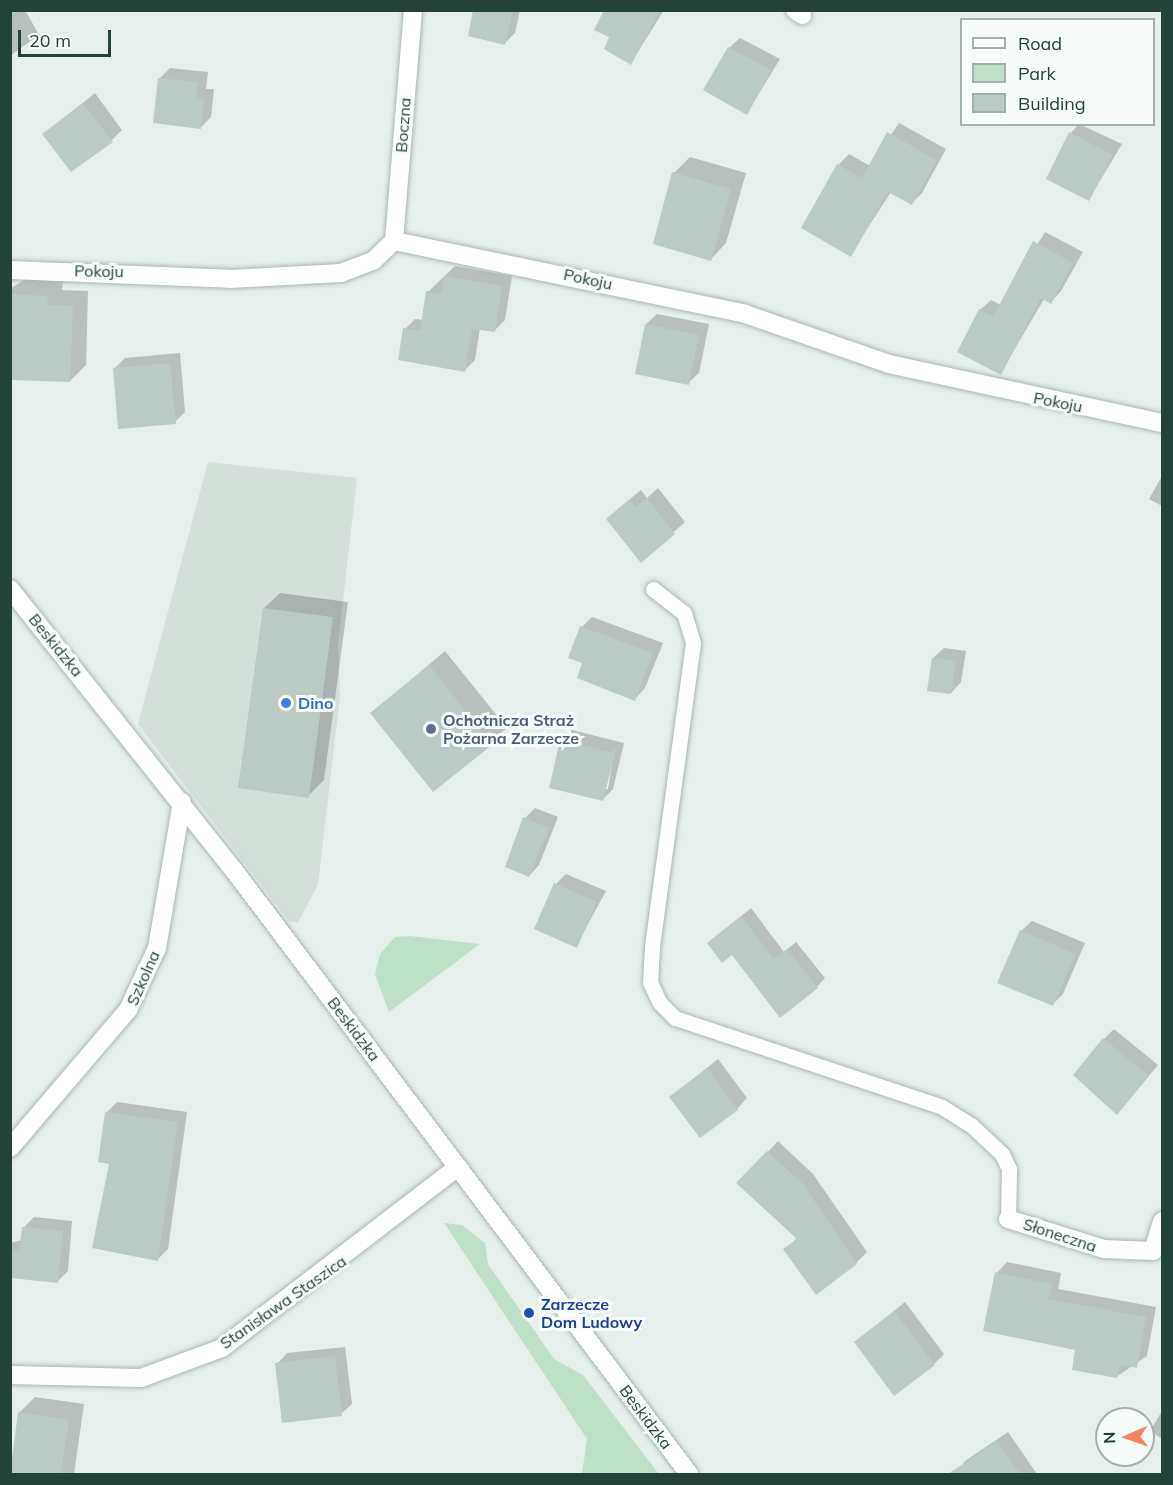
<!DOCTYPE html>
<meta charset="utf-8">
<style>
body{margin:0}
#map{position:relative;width:1173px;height:1485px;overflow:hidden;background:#e6efeb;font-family:Mulish,sans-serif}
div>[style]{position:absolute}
.built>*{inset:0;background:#d4dfda}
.green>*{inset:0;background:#bfe0c8}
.shadow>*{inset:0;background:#0003}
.building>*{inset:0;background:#bbcac4}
.roads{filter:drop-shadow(0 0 2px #a8b8b2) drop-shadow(0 0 2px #a8b8b2)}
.lane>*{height:15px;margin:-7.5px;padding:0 7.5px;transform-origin:7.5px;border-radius:7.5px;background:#fff}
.street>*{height:18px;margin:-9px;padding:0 9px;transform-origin:9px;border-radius:9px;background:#fff}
.secondary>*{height:18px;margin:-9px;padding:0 9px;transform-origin:9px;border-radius:9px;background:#fff}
.dots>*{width:16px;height:16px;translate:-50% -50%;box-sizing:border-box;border:3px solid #f7fbf9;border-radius:50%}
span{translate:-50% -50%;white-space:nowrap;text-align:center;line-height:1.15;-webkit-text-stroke:6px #f7fbf9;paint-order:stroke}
.street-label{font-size:16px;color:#24423a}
.shop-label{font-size:16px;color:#366cbe;font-weight:700}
.left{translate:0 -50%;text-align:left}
.service-label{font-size:16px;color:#4e5e75;font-weight:700}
.transit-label{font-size:16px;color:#164399;font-weight:700}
.frame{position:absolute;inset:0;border:12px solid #24423a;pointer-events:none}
.legend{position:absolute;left:960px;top:18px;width:195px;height:108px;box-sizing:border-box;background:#f7fbf9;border:2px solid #a3b1ad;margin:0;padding:8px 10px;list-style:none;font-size:18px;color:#24423a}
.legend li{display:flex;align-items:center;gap:12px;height:30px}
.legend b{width:30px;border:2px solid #a3b1ad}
.north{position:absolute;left:1095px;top:1407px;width:60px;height:60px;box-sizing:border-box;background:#f7fbf9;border:2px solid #a3b1ad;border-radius:50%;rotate:268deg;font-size:16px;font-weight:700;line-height:24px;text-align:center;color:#24423a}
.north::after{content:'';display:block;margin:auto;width:21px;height:27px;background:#f4845f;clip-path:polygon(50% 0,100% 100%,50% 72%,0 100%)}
.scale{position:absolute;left:18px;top:30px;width:93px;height:27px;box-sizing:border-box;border:3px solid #24423a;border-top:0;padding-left:8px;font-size:18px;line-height:21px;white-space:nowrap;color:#24423a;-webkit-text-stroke:4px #f7fbf9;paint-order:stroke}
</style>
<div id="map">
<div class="built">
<div style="clip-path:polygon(208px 462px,357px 478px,338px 644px,340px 697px,318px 884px,298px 923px,289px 921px,138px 724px)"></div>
</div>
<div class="green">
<div style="clip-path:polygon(395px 937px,410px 936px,480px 944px,389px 1012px,375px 974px,380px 954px)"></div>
<div style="clip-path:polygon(444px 1223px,462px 1225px,485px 1243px,488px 1264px,554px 1359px,583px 1375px,659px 1474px,582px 1474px,587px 1439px)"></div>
</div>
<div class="shadow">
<div style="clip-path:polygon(10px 10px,25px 10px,39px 35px,10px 56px)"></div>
<div style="clip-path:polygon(475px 10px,520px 10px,515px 33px,505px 43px)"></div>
<div style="clip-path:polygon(606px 10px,664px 10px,631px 63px,611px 37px)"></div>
<div style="clip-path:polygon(740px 38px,780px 59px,747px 113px,729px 48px)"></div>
<div style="clip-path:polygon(170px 68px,208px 72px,206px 89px,214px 89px,211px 117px,201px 127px,160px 78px)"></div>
<div style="clip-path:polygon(95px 93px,122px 130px,112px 140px,44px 134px)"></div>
<div style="clip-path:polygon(899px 123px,946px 149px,922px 193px,912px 203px,891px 192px,850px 255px,803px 228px,839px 164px,849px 154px,870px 166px)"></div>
<div style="clip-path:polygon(1079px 124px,1122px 144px,1089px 199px,1071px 133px)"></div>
<div style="clip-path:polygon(690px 157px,746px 173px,726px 243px,711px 259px,674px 173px)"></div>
<div style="clip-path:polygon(1045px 232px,1083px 252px,1061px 291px,1051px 302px,1044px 299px,1000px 374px,980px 310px,991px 300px,1001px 305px)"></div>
<div style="clip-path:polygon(455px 266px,512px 276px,505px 320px,494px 331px,480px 328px,475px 360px,464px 371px,405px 329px,415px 319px,423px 320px,428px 292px)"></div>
<div style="clip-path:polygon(25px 279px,63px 280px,62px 290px,88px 291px,86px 365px,70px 381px,10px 342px,10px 289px)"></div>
<div style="clip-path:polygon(657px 314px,709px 324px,699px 373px,688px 383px,646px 324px)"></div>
<div style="clip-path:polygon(180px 353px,185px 412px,175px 422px,114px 369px,125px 358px)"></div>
<div style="clip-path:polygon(1162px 476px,1162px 506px,1149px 499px)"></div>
<div style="clip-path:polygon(658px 488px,685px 522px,641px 561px,618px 509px,641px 490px,647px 498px)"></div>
<div style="clip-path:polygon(280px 593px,348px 602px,324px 780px,308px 796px,264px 608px)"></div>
<div style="clip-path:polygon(592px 617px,663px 643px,645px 688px,635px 699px,584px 662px,582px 627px)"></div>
<div style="clip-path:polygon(944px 648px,966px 651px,961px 682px,951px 693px,933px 658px)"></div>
<div style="clip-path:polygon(445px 651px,507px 728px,433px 790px,372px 713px)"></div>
<div style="clip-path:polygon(evenodd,572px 730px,624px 743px,613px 789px,603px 799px,561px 741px,572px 730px,615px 746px,608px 789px,604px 789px,615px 746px)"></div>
<div style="clip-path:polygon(535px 808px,558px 817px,539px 865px,529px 876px,525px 818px)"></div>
<div style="clip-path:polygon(566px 874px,606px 891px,576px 946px,556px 884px)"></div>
<div style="clip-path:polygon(751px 908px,784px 952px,796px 942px,825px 978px,817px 987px,709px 943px)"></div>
<div style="clip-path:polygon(1032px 921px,1085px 943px,1063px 994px,1053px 1004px,1021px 931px)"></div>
<div style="clip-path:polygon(1114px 1029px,1158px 1065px,1117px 1113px,1104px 1039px)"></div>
<div style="clip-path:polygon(718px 1059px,747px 1098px,737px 1109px,671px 1097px)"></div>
<div style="clip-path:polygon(117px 1102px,187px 1112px,168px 1249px,157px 1260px,111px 1162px,106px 1113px)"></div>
<div style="clip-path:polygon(778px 1141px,813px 1174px,867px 1252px,856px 1263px,785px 1250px,797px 1238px,739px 1183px)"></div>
<div style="clip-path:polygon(34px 1217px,72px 1221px,68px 1271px,57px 1282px,10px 1277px,10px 1243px,22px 1240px,23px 1228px)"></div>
<div style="clip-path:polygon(1007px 1262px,1061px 1273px,1058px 1289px,1156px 1307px,1147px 1356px,1116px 1377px,1077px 1349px,997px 1273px)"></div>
<div style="clip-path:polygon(905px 1302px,944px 1354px,934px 1364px,856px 1342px)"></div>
<div style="clip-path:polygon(345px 1347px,352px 1404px,341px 1414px,277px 1364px,287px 1353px)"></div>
<div style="clip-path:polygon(35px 1397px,84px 1404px,74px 1474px,10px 1474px,19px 1413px)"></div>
<div style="clip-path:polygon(1162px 1411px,1162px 1439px,1150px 1431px)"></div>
<div style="clip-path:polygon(1008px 1432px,1037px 1474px,956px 1474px,965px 1461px)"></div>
</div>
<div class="building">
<div style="clip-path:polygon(473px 10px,513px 10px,505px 45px,468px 36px)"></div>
<div style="clip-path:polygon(604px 10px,660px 10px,631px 65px,604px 49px,609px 37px,594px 30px)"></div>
<div style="clip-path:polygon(728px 47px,771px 70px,747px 115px,703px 90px)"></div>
<div style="clip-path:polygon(158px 78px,198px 82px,196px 99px,204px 99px,201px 129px,153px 123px)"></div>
<div style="clip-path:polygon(83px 103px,113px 142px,71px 172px,42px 134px)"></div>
<div style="clip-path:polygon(887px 132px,937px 160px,912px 205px,888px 192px,851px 257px,801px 228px,837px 164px,862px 178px)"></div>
<div style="clip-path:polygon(1069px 132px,1113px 155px,1089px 201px,1046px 179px)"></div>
<div style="clip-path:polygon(672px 172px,731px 189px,711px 261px,653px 244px)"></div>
<div style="clip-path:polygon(1033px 241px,1073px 263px,1051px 304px,1041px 298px,1001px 375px,957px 352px,979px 309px,993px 317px)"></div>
<div style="clip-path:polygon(444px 276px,502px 286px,495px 332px,472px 329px,465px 372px,398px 360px,403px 328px,420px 331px,426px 291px,441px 294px)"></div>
<div style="clip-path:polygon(10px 294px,48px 296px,47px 305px,73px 306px,70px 382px,10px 380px)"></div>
<div style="clip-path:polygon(645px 324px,699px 335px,689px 385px,635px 374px)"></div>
<div style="clip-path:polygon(170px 363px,176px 424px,118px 429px,113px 368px)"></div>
<div style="clip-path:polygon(647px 498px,675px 534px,641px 563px,606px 519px,630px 499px,636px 507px)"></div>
<div style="clip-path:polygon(263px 608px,333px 617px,309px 798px,238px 788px)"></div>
<div style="clip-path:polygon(580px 626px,653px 653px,635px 701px,577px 678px,582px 663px,568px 658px)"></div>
<div style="clip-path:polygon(932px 658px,956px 661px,951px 694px,927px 691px)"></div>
<div style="clip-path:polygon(429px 665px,492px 745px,433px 792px,370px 713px)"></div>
<div style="clip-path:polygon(560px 740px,615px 753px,603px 801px,549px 788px)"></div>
<div style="clip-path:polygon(523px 817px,549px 828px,529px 877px,505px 867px)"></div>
<div style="clip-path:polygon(554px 883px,597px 902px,577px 948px,534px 929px)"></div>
<div style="clip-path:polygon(741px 916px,774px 959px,787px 949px,818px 988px,780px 1018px,732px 955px,722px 963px,707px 943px)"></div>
<div style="clip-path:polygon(1020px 930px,1076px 954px,1053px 1006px,997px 983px)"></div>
<div style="clip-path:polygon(1103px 1038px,1149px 1076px,1117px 1115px,1073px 1075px)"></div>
<div style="clip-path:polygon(707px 1068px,738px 1110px,700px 1138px,669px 1097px)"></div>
<div style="clip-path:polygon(105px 1112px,178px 1122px,158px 1261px,92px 1248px,109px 1164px,98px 1162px)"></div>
<div style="clip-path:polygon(767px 1151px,803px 1184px,857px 1264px,816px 1295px,783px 1249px,797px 1239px,736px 1183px)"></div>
<div style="clip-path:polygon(22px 1227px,63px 1231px,58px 1283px,10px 1278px,10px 1250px,19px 1251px)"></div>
<div style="clip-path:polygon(995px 1272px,1052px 1284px,1048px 1299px,1146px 1317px,1137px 1368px,1120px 1365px,1117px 1378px,1072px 1370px,1075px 1350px,983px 1331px)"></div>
<div style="clip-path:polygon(894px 1311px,935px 1365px,894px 1396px,854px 1342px)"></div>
<div style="clip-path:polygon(335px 1356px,342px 1416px,282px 1423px,275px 1363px)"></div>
<div style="clip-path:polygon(18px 1412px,69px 1420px,61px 1474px,10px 1474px)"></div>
<div style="clip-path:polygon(997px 1441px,1020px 1474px,948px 1474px)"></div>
</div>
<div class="roads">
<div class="lane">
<div style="left:653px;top:589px;width:39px;rotate:38deg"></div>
<div style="left:684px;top:613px;width:31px;rotate:73deg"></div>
<div style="left:693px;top:643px;width:307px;rotate:97.7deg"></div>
<div style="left:652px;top:947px;width:35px;rotate:93deg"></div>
<div style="left:650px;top:982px;width:23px;rotate:65deg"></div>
<div style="left:660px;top:1003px;width:21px;rotate:45deg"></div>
<div style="left:675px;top:1018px;width:281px;rotate:18.4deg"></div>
<div style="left:942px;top:1107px;width:34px;rotate:32deg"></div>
<div style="left:971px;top:1125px;width:42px;rotate:43.1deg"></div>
<div style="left:1002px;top:1154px;width:17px;rotate:65deg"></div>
<div style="left:1009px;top:1169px;width:50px;rotate:91.1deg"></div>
</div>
<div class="street">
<div style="left:795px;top:10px;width:9px;rotate:36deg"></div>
<div style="left:394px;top:241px;width:232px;rotate:-85.3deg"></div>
<div style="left:10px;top:270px;width:220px;rotate:2.3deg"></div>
<div style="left:230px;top:279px;width:111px;rotate:-3.1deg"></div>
<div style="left:341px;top:273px;width:34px;rotate:-21deg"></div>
<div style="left:373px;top:261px;width:29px;rotate:-44deg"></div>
<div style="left:394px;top:241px;width:359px;rotate:11.7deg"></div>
<div style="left:745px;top:314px;width:152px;rotate:19.1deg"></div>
<div style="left:889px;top:364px;width:279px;rotate:12.2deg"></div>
<div style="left:10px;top:1148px;width:182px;rotate:-49.5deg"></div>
<div style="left:128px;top:1010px;width:68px;rotate:-64.9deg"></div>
<div style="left:157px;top:948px;width:148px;rotate:-80.3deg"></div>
<div style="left:1008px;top:1219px;width:101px;rotate:17.4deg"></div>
<div style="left:1104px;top:1249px;width:49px;rotate:2.3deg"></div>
<div style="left:1153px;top:1251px;width:31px;rotate:-73deg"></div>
<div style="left:10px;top:1375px;width:131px;rotate:1.3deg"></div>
<div style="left:141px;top:1378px;width:86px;rotate:-20.3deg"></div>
<div style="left:222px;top:1348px;width:297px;rotate:-37.5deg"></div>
</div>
<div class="secondary">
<div style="left:10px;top:589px;width:358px;rotate:51.5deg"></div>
<div style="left:233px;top:869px;width:758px;rotate:52.99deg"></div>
</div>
</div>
<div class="dots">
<div style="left:286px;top:703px;background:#3f7fe0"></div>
<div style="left:431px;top:729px;background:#5c6f8a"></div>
<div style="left:529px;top:1313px;background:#1a4fb4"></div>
</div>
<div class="street-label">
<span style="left:403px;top:125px;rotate:-86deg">Boczna</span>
<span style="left:99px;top:271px;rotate:1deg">Pokoju</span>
<span style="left:588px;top:279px;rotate:12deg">Pokoju</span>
<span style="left:1058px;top:402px;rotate:11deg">Pokoju</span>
<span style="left:56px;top:645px;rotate:51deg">Beskidzka</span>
<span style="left:143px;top:978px;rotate:-66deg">Szkolna</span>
<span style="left:354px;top:1029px;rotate:53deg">Beskidzka</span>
<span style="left:1060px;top:1235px;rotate:18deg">Słoneczna</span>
<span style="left:283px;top:1302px;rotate:-35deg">Stanisława Staszica</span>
<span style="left:646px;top:1417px;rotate:53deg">Beskidzka</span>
</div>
<div class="shop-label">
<span class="left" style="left:298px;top:703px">Dino</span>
</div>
<div class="service-label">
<span class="left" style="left:443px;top:729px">Ochotnicza Straż<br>Pożarna Zarzecze</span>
</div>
<div class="transit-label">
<span class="left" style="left:541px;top:1313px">Zarzecze<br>Dom Ludowy</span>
</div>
<div class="frame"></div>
<ul class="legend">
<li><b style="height:8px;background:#fff"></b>Road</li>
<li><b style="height:16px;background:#bfe0c8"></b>Park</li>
<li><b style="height:16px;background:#bbcac4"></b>Building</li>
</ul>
<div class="north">N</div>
<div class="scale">20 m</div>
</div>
